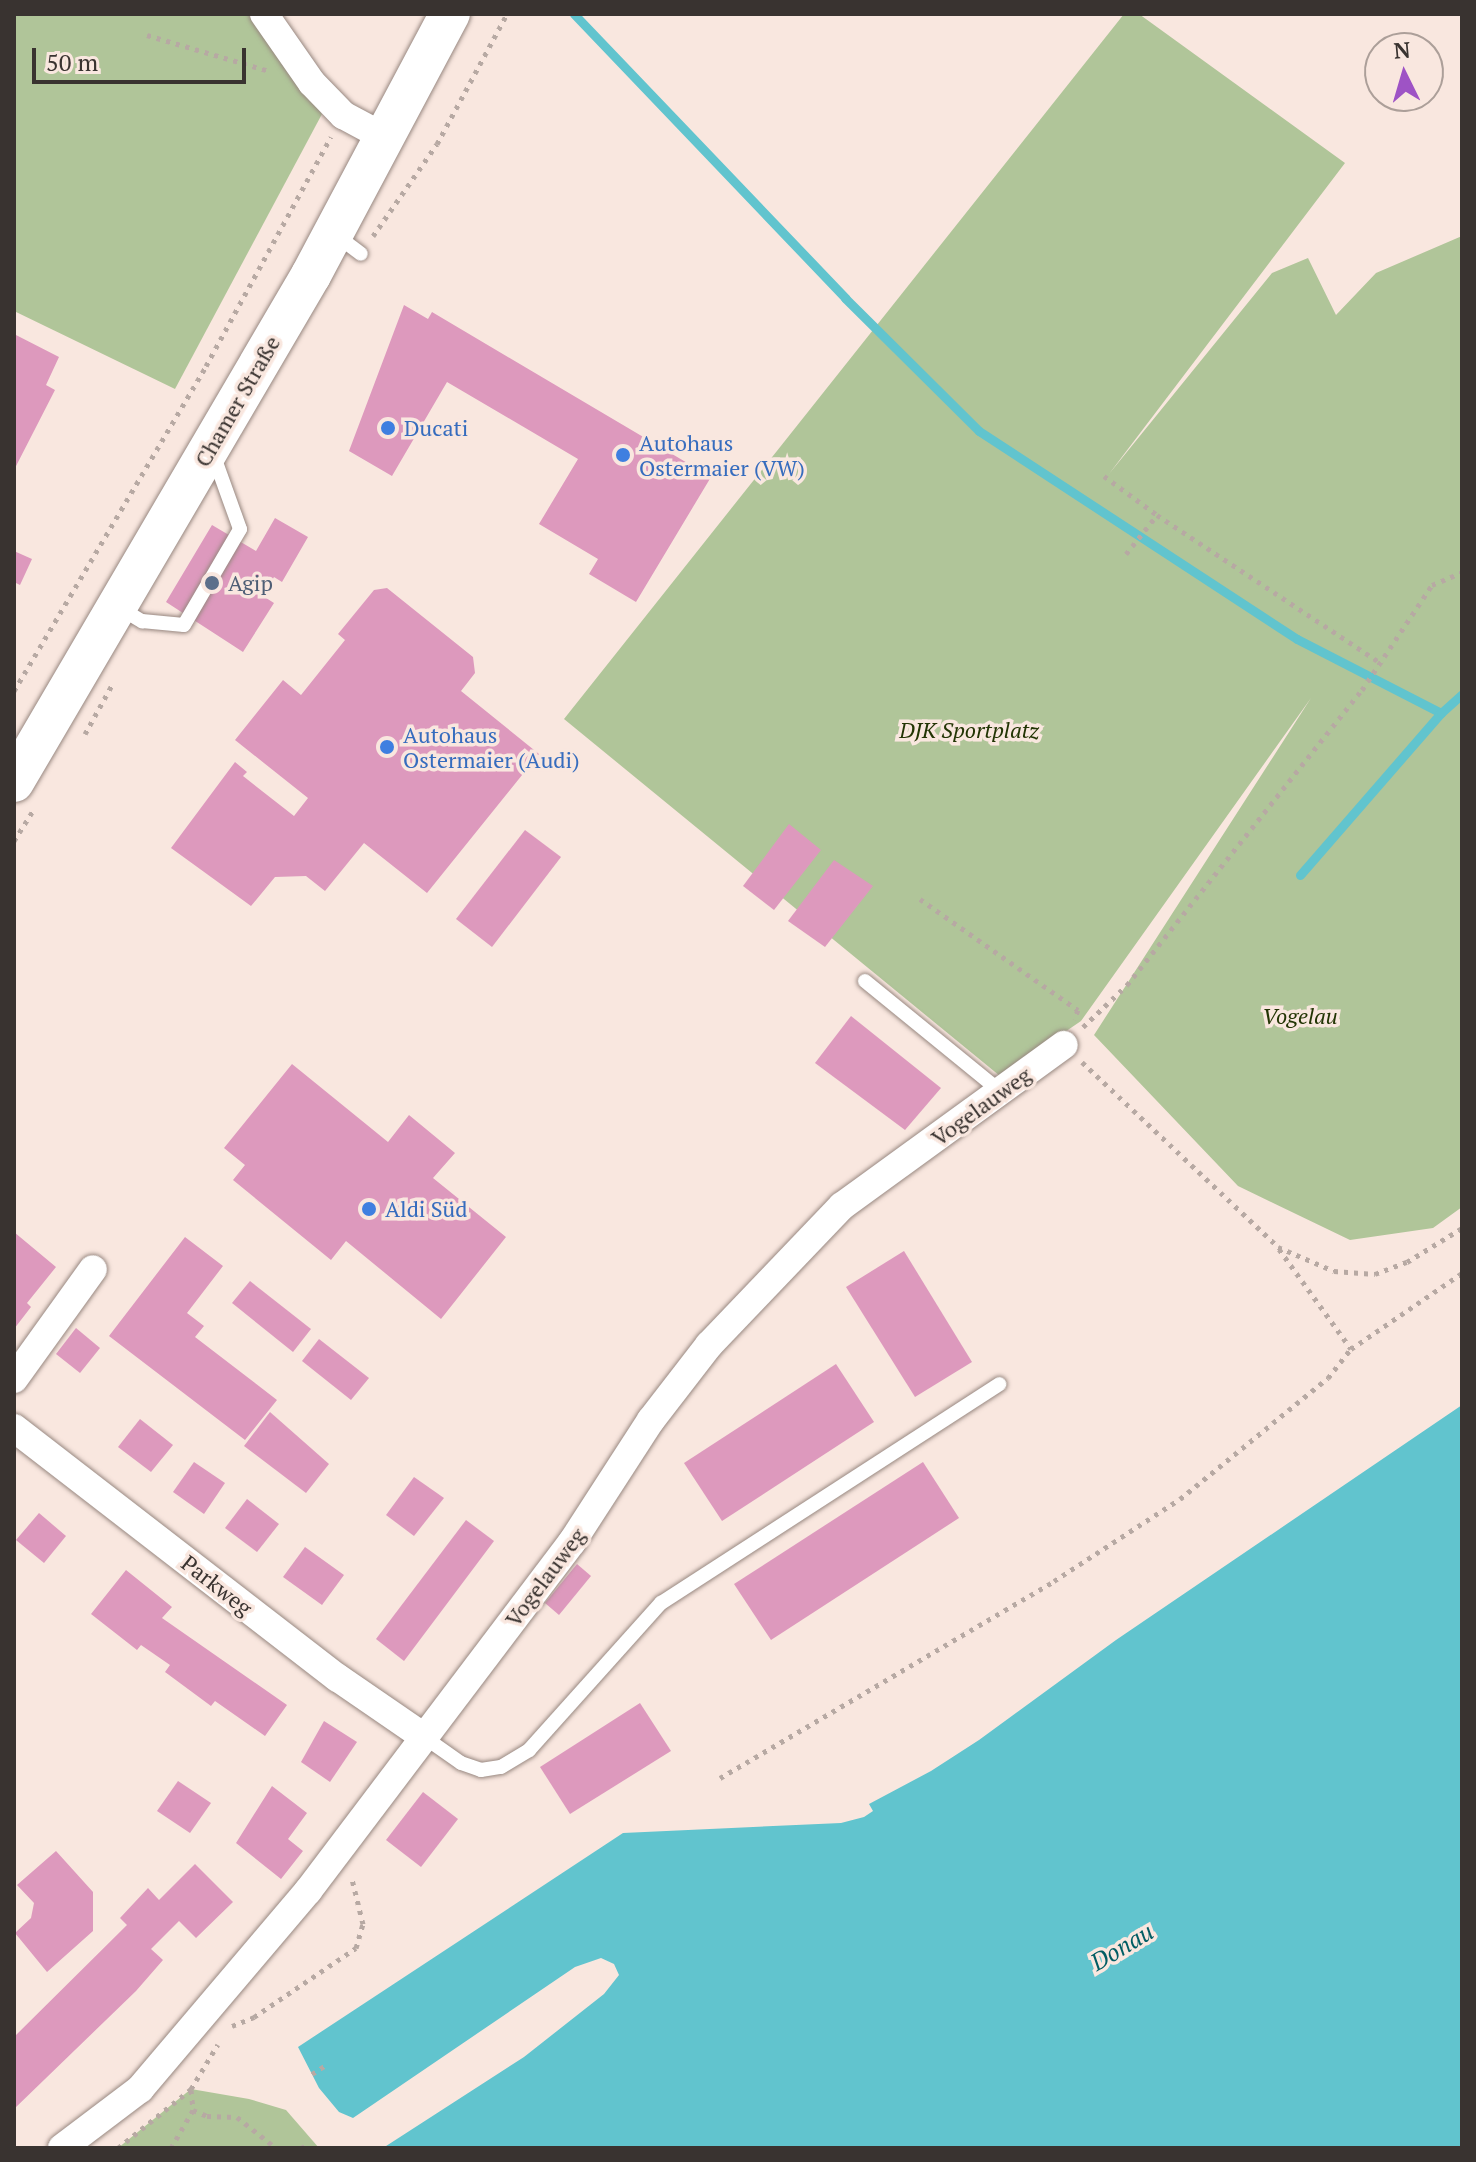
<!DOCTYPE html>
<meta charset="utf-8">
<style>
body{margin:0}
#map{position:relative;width:1476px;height:2162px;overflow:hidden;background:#f9e7df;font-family:"PT Serif",serif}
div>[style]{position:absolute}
.green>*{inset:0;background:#b0c599}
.water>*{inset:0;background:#61c4ce}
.stream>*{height:9px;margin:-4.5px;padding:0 4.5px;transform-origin:4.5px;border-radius:4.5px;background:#61c4ce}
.building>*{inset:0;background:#dd99bd}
.path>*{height:5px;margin-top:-2.5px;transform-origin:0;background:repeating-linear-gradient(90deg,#b7a9a3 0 4px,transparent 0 10px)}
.roads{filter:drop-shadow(0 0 2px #988881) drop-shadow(0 0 2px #988881)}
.service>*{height:14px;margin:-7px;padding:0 7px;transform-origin:7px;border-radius:7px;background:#fff}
.minor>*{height:28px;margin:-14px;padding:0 14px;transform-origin:14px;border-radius:14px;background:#fff}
.secondary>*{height:40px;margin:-20px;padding:0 20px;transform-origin:20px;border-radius:20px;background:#fff}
.dots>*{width:22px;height:22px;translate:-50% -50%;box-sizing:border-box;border:4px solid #f9e7df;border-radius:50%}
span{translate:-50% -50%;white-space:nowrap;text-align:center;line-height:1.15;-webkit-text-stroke:7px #f9e7df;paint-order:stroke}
.street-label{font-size:22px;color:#393330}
.shop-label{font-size:22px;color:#366cbe}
.left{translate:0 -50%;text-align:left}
.service-label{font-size:22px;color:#4e5e75}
.park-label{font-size:22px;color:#223504;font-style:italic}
.water-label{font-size:24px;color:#005d64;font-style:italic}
.frame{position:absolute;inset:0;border:16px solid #393330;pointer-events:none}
.north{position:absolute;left:1364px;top:32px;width:80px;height:80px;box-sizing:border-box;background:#f9e7df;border:2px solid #ac9f99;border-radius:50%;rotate:355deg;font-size:22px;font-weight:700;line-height:32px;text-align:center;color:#393330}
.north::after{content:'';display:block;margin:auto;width:28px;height:36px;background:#9e53c5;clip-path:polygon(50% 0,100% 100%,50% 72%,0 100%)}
.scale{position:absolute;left:32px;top:48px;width:214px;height:36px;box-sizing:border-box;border:4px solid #393330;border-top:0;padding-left:10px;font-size:24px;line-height:28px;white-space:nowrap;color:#393330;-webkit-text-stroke:6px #f9e7df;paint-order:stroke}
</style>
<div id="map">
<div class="green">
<div style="clip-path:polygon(14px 14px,248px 14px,322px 114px,175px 389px,14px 311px)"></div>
<div style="clip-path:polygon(1124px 14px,1139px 14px,1345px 163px,1109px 474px,1272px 273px,1308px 258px,1336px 315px,1376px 273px,1462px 236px,1462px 1207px,1433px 1228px,1350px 1240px,1238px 1186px,1094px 1035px,1311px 698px,1081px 1021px,1000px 1076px,564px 719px)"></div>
<div style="clip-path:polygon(191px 2089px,249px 2099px,286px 2110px,319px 2148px,118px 2148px)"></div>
</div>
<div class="water">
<div style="clip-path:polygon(1462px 1405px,1462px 2148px,383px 2148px,524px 2057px,604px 1994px,619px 1975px,614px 1964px,601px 1958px,575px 1967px,353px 2118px,339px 2112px,319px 2088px,298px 2047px,623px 1833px,841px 1823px,864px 1817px,873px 1811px,869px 1804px,931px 1771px,979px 1740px,1116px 1640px)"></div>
</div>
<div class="stream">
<div style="left:574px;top:14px;width:393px;rotate:46.3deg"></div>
<div style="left:845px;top:298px;width:189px;rotate:44.8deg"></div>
<div style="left:979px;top:431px;width:380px;rotate:33.2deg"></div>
<div style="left:1297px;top:639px;width:162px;rotate:27.2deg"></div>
<div style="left:1300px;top:875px;width:215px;rotate:-49deg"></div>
<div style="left:1441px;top:713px;width:28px;rotate:-42deg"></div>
</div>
<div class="building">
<div style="clip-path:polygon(404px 305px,428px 319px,432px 312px,711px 477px,636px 602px,589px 574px,598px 559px,539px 524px,578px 459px,447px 382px,392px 476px,349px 451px)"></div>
<div style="clip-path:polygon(14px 334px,59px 357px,46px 385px,55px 390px,14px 470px)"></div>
<div style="clip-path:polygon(275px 518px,308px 537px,282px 582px,274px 577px,263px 596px,274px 603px,243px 652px,166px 602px,212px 525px,256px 551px)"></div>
<div style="clip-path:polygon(14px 551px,32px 559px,20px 585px,14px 582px)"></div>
<div style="clip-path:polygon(387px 588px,473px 657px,475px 673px,461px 691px,539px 754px,427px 893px,364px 843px,325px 891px,306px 876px,275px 877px,251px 906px,171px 848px,235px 762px,247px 772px,243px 776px,294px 816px,308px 798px,235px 740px,283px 680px,301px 695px,345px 640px,338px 634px,374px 590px)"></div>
<div style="clip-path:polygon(789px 824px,821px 850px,774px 910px,743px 886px)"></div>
<div style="clip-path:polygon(525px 830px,561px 857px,492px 947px,456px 919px)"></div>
<div style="clip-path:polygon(834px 860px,873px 886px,825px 947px,788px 921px)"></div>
<div style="clip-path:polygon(851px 1016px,941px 1088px,905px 1130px,815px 1063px)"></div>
<div style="clip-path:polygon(292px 1064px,388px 1142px,409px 1115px,455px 1153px,433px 1178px,506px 1237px,441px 1319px,346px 1241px,331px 1260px,233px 1180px,245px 1165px,224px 1148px)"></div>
<div style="clip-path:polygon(14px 1232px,56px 1267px,27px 1303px,31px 1307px,14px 1329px)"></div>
<div style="clip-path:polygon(185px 1237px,223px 1266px,187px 1313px,204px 1326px,195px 1337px,277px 1400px,245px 1440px,109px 1336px)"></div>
<div style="clip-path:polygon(904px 1251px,972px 1362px,915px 1397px,846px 1287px)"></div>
<div style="clip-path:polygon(250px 1281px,311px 1329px,293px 1352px,232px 1303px)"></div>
<div style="clip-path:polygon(76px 1328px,100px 1348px,80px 1373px,56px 1354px)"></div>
<div style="clip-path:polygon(319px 1339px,369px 1378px,351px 1400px,302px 1361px)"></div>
<div style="clip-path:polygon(836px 1364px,874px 1422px,722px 1521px,684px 1463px)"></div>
<div style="clip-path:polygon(270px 1412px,329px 1464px,306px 1493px,244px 1446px)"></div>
<div style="clip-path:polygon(140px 1419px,173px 1445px,151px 1472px,118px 1447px)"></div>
<div style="clip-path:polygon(194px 1462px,225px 1483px,204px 1514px,173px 1492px)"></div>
<div style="clip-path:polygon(923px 1462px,959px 1518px,771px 1640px,734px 1584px)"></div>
<div style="clip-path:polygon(414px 1477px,444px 1498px,414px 1536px,386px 1515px)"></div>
<div style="clip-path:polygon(247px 1499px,279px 1524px,257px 1552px,225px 1528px)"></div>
<div style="clip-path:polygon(39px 1513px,66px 1536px,44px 1563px,16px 1540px)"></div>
<div style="clip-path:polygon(466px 1520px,494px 1541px,404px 1661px,376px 1639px)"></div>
<div style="clip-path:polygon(305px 1547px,344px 1575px,322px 1605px,283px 1577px)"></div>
<div style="clip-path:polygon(577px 1564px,591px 1576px,559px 1615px,545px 1603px)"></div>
<div style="clip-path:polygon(126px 1570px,172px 1607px,162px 1618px,287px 1705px,265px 1736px,215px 1701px,211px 1706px,165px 1672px,170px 1665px,141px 1645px,137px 1650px,91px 1614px)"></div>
<div style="clip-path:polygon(640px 1703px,671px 1751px,570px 1814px,540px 1767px)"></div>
<div style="clip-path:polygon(324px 1721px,357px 1742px,330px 1782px,301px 1762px)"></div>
<div style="clip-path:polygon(178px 1781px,211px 1803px,190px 1833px,157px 1811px)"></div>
<div style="clip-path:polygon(272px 1786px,307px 1813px,288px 1839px,303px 1851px,281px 1879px,236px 1843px)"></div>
<div style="clip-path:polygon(423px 1792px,458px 1819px,421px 1867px,386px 1840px)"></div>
<div style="clip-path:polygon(56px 1851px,93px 1892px,93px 1931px,47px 1972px,15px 1933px,31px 1918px,34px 1903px,17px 1885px)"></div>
<div style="clip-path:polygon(195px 1864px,233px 1902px,196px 1938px,179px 1921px,151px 1949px,163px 1960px,136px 1991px,14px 2109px,14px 2037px,127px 1925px,120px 1918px,148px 1888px,159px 1900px)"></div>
</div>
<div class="path">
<div style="left:147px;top:35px;width:127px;rotate:16.4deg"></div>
<div style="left:373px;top:236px;width:112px;rotate:-55.2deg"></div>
<div style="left:437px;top:144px;width:148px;rotate:-61.7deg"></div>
<div style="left:1104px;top:476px;width:66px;rotate:36.3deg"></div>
<div style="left:1157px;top:515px;width:270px;rotate:33.5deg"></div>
<div style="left:1126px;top:554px;width:50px;rotate:-51.5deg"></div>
<div style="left:14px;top:691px;width:377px;rotate:-59.4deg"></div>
<div style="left:206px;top:366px;width:261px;rotate:-61.4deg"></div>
<div style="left:85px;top:734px;width:58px;rotate:-61.2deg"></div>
<div style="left:14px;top:841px;width:36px;rotate:-58deg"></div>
<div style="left:920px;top:899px;width:193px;rotate:35.1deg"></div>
<div style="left:1078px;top:1010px;width:10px;rotate:114deg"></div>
<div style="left:1083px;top:1027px;width:61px;rotate:-43.7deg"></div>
<div style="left:1127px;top:985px;width:377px;rotate:-51.5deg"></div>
<div style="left:1362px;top:690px;width:126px;rotate:-56.3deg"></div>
<div style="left:1432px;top:585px;width:33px;rotate:-23deg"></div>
<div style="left:1082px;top:1062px;width:270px;rotate:43.3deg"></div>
<div style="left:1278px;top:1247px;width:61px;rotate:23.2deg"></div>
<div style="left:1334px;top:1271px;width:41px;rotate:4.2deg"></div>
<div style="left:1375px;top:1274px;width:34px;rotate:-21deg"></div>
<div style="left:1407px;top:1262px;width:65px;rotate:-31.7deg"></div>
<div style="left:1279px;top:1249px;width:123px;rotate:54.2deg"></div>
<div style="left:720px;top:1778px;width:388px;rotate:-30.5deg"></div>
<div style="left:1054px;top:1581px;width:150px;rotate:-33.1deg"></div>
<div style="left:1180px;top:1499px;width:191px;rotate:-39.3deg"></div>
<div style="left:1328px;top:1378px;width:37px;rotate:-52deg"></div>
<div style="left:1351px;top:1349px;width:135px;rotate:-34.4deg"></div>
<div style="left:232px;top:2026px;width:24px;rotate:-22deg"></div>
<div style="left:254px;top:2017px;width:123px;rotate:-34.1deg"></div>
<div style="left:356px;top:1948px;width:25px;rotate:-74deg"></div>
<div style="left:363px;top:1924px;width:46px;rotate:-103.7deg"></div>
<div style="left:312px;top:2074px;width:17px;rotate:-33deg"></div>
<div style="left:191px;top:2090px;width:20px;rotate:84deg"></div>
<div style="left:193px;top:2110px;width:15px;rotate:23deg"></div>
<div style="left:207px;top:2116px;width:30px;rotate:2deg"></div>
<div style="left:237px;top:2117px;width:50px;rotate:38.5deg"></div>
<div style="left:118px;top:2148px;width:94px;rotate:-38.9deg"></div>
<div style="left:191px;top:2089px;width:52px;rotate:-59deg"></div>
<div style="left:171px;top:2148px;width:44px;rotate:-59.9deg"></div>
<div style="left:301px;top:2148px;width:4px;rotate:-27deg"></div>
</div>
<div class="roads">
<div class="service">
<div style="left:336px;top:235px;width:31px;rotate:37deg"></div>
<div style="left:120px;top:608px;width:26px;rotate:31deg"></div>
<div style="left:142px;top:621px;width:42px;rotate:5.4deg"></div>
<div style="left:184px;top:625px;width:111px;rotate:-59.7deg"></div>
<div style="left:240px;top:529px;width:80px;rotate:-109.8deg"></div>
<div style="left:865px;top:981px;width:176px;rotate:39.2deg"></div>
<div style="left:424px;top:1737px;width:45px;rotate:35.1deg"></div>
<div style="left:461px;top:1763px;width:21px;rotate:19deg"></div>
<div style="left:481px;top:1770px;width:20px;rotate:-9deg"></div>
<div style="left:501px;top:1767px;width:33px;rotate:-31deg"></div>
<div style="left:529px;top:1750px;width:198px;rotate:-48.1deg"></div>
<div style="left:661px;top:1603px;width:403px;rotate:-32.9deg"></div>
</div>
<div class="minor">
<div style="left:264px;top:14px;width:84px;rotate:55.2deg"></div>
<div style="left:312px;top:83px;width:45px;rotate:45.9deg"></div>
<div style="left:343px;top:115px;width:49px;rotate:28.1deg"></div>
<div style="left:14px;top:1379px;width:135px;rotate:-54.3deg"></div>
<div style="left:14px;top:1428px;width:409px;rotate:37.7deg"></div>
<div style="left:338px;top:1678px;width:104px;rotate:34.5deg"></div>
<div style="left:62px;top:2148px;width:98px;rotate:-37.1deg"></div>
<div style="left:140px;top:2089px;width:260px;rotate:-49.7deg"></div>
<div style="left:308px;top:1891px;width:438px;rotate:-52.9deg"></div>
<div style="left:572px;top:1542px;width:145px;rotate:-57.1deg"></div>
<div style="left:651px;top:1420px;width:95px;rotate:-52.3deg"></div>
<div style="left:709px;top:1345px;width:192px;rotate:-46.3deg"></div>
<div style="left:842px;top:1206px;width:274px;rotate:-36deg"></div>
</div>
<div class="secondary">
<div style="left:14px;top:782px;width:588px;rotate:-59.64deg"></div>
<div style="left:311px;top:275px;width:296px;rotate:-62deg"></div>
</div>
</div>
<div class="dots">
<div style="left:388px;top:428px;background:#3f7fe0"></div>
<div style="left:623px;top:455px;background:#3f7fe0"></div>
<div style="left:212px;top:583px;background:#5c6f8a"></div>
<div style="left:387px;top:747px;background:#3f7fe0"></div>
<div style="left:369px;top:1209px;background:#3f7fe0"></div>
</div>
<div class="street-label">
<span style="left:237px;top:401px;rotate:-60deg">Chamer Straße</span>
<span style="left:981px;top:1106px;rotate:-36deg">Vogelauweg</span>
<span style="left:545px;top:1577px;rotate:-53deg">Vogelauweg</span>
<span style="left:217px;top:1585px;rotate:38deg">Parkweg</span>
</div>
<div class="shop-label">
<span class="left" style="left:404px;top:428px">Ducati</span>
<span class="left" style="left:639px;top:455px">Autohaus<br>Ostermaier (VW)</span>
<span class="left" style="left:403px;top:747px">Autohaus<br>Ostermaier (Audi)</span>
<span class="left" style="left:385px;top:1209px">Aldi Süd</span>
</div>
<div class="service-label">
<span class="left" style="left:228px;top:583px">Agip</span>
</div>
<div class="park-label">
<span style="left:969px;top:730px">DJK Sportplatz</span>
<span style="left:1300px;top:1016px">Vogelau</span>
</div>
<div class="water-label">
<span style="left:1122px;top:1947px;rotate:-31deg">Donau</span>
</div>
<div class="frame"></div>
<div class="north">N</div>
<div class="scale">50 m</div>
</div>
